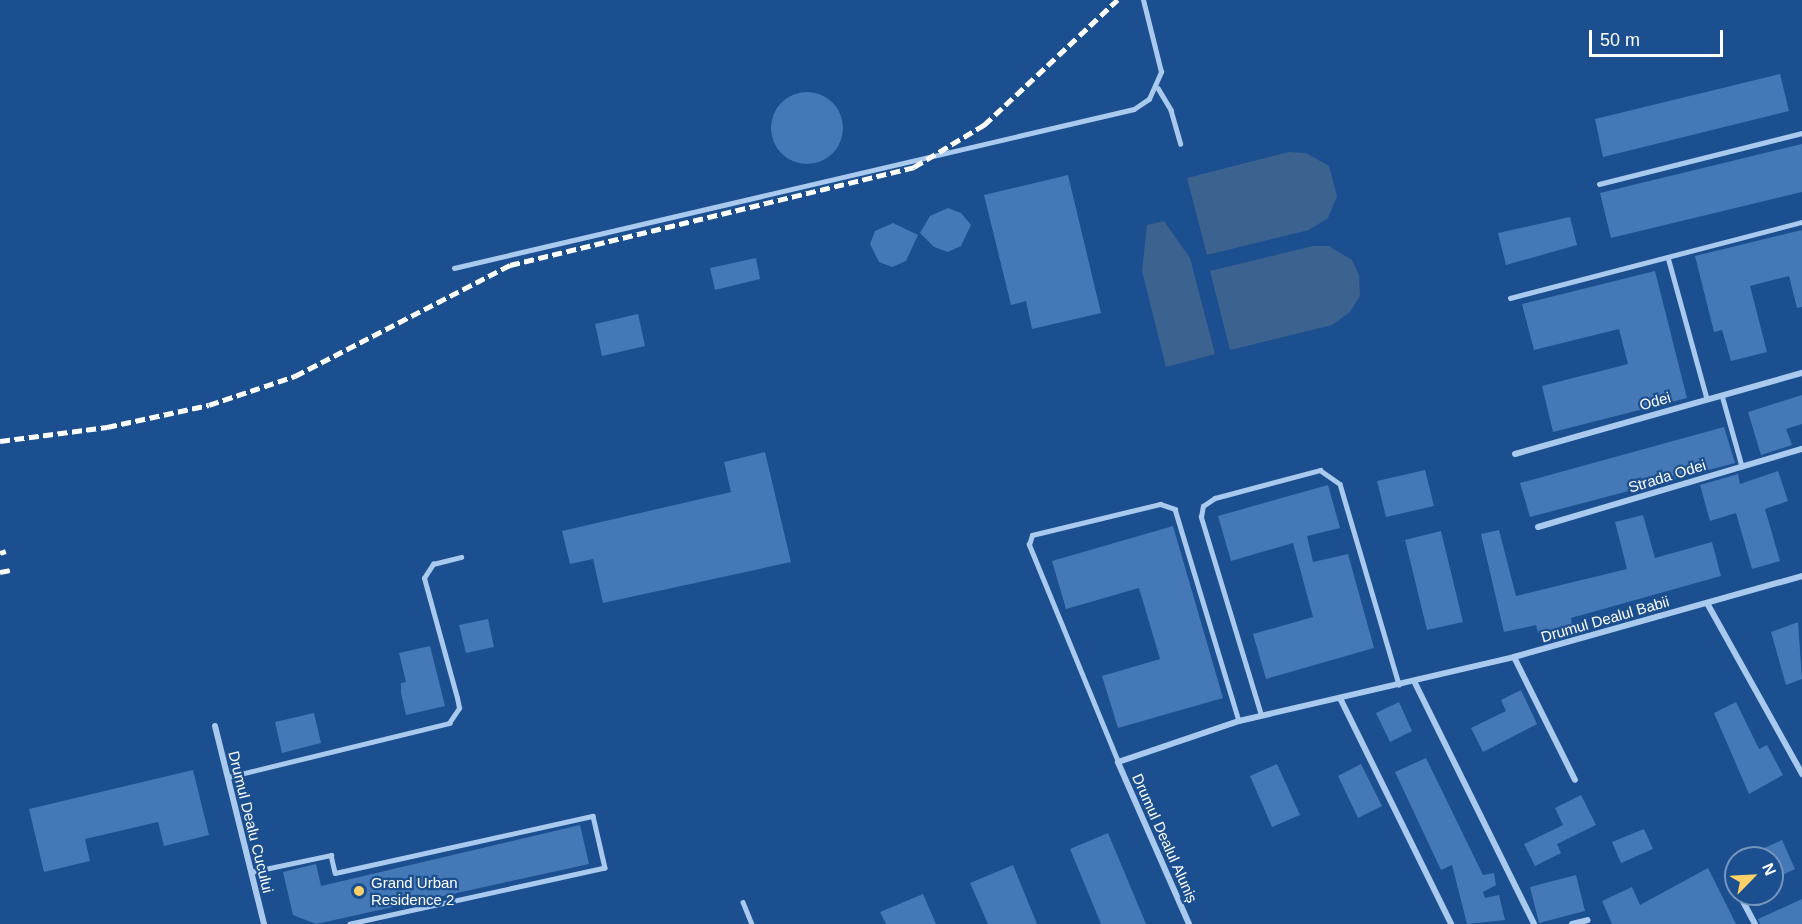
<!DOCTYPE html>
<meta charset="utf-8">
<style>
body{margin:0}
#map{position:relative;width:1802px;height:924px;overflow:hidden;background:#1b4f8f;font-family:Helvetica,sans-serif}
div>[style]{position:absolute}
.water>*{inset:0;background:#3c6290}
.building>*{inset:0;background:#4478b7}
.round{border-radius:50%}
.service>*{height:4.5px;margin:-2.25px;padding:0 2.25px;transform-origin:2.25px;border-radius:2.25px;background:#a9c9ee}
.minor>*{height:6px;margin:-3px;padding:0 3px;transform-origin:3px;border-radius:3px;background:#a9c9ee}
.rail>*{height:4.5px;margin-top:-2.25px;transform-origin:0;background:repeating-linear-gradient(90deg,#fff 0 10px,transparent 0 14.5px)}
.dots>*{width:16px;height:16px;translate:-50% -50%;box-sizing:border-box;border:3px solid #1b4f8f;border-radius:50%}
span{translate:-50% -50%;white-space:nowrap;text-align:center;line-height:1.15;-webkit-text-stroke:4.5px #1b4f8f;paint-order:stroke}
.street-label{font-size:15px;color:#fff}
.poi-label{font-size:15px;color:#fff}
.left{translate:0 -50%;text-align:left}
.north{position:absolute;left:1724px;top:846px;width:60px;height:60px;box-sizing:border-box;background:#1b4f8f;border:2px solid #7695bc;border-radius:50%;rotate:66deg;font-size:16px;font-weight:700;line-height:24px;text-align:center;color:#fff}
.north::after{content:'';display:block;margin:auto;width:21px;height:27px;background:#ffd166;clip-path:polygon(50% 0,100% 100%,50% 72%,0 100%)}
.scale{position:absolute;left:1589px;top:30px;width:134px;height:27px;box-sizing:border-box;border:3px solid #fff;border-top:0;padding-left:8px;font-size:18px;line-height:21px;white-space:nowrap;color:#fff;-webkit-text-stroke:4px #1b4f8f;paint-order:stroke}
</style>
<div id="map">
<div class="water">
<div style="clip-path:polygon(1289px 152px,1306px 153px,1329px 166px,1337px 196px,1328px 218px,1309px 230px,1207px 255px,1187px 178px)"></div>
<div style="clip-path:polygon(1164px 221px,1190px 258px,1215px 354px,1166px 367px,1142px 271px,1147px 225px)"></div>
<div style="clip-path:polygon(1313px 246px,1329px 246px,1352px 260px,1359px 275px,1360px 296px,1350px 312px,1332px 325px,1230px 350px,1210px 271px)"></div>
</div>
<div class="building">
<div style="clip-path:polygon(1780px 74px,1789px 111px,1603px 157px,1595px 119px)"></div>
<div class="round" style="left:771px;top:92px;width:72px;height:72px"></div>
<div style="clip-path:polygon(1802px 144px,1802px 192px,1611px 238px,1600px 193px)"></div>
<div style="clip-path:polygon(1068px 175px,1101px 313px,1032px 329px,1026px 301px,1011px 305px,984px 195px)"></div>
<div style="clip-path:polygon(948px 208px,961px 213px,971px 225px,961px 246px,948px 252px,934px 247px,920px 233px,930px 216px)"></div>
<div style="clip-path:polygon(1570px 217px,1577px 245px,1506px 265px,1498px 233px)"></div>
<div style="clip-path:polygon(893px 223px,918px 235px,906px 261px,892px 267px,879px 262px,870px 244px,875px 231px)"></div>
<div style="clip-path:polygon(1802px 230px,1802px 307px,1797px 308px,1789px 276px,1750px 286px,1767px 352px,1731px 361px,1722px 330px,1714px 332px,1695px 256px)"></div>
<div style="clip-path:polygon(756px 258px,760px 279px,715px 290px,710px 268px)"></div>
<div style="clip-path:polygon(1655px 271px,1687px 398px,1553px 432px,1542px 386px,1628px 364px,1619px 329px,1534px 350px,1522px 304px)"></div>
<div style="clip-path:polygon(638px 314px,645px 346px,602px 356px,595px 324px)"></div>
<div style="clip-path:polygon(1802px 395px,1802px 424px,1786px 429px,1792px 445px,1761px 455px,1748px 412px)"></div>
<div style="clip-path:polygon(1724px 427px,1735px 463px,1530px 517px,1520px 483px)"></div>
<div style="clip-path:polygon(765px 452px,791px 562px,603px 603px,593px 559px,570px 564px,562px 531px,731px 492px,724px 462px)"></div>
<div style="clip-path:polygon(1425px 470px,1434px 506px,1386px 517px,1377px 481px)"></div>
<div style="clip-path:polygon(1778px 471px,1788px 501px,1765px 509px,1780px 561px,1752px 569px,1736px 513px,1710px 521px,1700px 485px,1738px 474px,1740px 484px)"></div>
<div style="clip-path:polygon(1328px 485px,1340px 528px,1307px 536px,1313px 562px,1348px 554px,1374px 648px,1266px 679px,1253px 634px,1313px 617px,1293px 543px,1231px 561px,1218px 516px)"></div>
<div style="clip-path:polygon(1643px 515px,1655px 558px,1712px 542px,1721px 576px,1571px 618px,1572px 624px,1538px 633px,1536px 625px,1504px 632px,1481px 534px,1499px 530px,1516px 596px,1627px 569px,1615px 522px)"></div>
<div style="clip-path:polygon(1173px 526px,1223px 698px,1118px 728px,1102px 676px,1160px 659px,1139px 588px,1066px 609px,1052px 561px)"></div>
<div style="clip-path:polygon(1441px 531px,1463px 622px,1427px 630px,1405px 540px)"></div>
<div style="clip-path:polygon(488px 619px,494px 647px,466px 653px,459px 625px)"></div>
<div style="clip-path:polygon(1798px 622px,1802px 679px,1786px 685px,1771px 632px)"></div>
<div style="clip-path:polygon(430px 646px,445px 706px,406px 715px,401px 693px,401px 683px,406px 682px,399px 653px)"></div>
<div style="clip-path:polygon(1521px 690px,1537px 724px,1483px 752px,1471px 728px,1506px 711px,1501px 700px)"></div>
<div style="clip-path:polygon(1399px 702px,1412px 731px,1390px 742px,1376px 713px)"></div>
<div style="clip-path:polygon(1736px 702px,1759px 749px,1767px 745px,1783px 775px,1749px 794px,1714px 713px)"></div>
<div style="clip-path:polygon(314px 713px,321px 743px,282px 753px,275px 722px)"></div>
<div style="clip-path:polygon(1426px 758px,1483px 875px,1494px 873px,1496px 885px,1483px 892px,1485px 898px,1499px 895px,1505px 920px,1467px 924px,1452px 865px,1441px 870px,1395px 772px)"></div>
<div style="clip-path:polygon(1277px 764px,1300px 815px,1272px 827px,1250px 776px)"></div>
<div style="clip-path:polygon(1361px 764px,1382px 806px,1358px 818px,1338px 776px)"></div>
<div style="clip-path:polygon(193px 770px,209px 835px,164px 846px,158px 822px,85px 839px,90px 861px,44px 872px,29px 809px)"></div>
<div style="clip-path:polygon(1581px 795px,1596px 825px,1557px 844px,1561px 853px,1535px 866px,1524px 844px,1563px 825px,1555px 808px)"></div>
<div style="clip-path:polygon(580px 825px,589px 864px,316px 924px,293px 915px,283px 872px,316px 864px,321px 886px)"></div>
<div style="clip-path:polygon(1644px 829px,1653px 849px,1621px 863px,1612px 842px)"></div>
<div style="clip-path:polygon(1108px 833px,1146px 924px,1101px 924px,1070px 849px)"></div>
<div style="clip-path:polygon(1782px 840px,1795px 869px,1778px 877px,1764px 848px)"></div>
<div style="clip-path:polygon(1013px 865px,1037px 924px,988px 924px,970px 883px)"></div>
<div style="clip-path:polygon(1708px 868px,1736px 924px,1612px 924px,1602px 901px,1632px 887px,1640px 905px)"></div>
<div style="clip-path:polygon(1576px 875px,1585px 911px,1539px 923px,1530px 887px)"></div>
<div style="clip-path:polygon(923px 894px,936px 924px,886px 924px,880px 912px)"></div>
<div style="clip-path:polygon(1802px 899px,1802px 924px,1760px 924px,1758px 919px)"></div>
</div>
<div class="service">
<div style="left:1158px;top:88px;width:26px;rotate:59deg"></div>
<div style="left:1171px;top:110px;width:35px;rotate:74deg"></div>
<div style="left:1599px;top:184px;width:209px;rotate:-14.1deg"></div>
<div style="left:1668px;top:257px;width:147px;rotate:74.6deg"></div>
<div style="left:454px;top:268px;width:698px;rotate:-13.16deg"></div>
<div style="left:1134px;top:109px;width:18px;rotate:-34deg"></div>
<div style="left:1149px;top:99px;width:30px;rotate:-66deg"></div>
<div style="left:1161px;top:72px;width:74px;rotate:-104deg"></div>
<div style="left:1510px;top:298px;width:302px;rotate:-14.6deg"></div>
<div style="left:1722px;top:395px;width:74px;rotate:74.3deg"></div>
<div style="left:1261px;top:715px;width:207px;rotate:-106.9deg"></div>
<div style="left:1201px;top:517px;width:11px;rotate:-80deg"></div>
<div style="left:1203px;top:506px;width:14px;rotate:-34deg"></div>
<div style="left:1215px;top:498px;width:109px;rotate:-14.9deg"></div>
<div style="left:1320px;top:470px;width:24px;rotate:35deg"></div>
<div style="left:1340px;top:484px;width:209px;rotate:73.6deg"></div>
<div style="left:1118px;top:762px;width:235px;rotate:-112.3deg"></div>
<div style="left:1029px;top:545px;width:10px;rotate:-73deg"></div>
<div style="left:1032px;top:535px;width:132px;rotate:-13.6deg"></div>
<div style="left:1160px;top:504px;width:16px;rotate:18deg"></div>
<div style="left:1175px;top:509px;width:221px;rotate:73.2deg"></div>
<div style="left:228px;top:777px;width:228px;rotate:-13.7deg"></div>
<div style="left:449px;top:723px;width:18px;rotate:-56deg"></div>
<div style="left:459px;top:708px;width:10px;rotate:-101deg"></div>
<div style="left:457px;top:698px;width:124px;rotate:-105.4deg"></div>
<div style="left:424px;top:578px;width:17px;rotate:-57deg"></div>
<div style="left:433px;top:564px;width:29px;rotate:-14deg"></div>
<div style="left:251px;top:872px;width:82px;rotate:-12deg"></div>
<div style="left:331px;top:855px;width:18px;rotate:77deg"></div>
<div style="left:335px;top:873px;width:264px;rotate:-12.5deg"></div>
<div style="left:593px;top:816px;width:53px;rotate:77deg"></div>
<div style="left:605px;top:868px;width:261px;rotate:167.6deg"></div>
<div style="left:743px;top:902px;width:24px;rotate:68deg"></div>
</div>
<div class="minor">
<div style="left:1515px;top:454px;width:298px;rotate:-15.8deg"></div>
<div style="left:1538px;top:527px;width:275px;rotate:-16.5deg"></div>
<div style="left:1707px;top:603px;width:196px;rotate:60.9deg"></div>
<div style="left:1514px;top:657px;width:137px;rotate:63.6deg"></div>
<div style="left:1414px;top:681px;width:271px;rotate:63.7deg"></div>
<div style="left:1340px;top:698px;width:252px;rotate:63.8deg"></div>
<div style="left:215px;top:726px;width:204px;rotate:76.1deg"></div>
<div style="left:1739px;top:894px;width:34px;rotate:62deg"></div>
<div style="left:1189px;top:924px;width:177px;rotate:-113.7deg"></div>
<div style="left:1118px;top:762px;width:128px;rotate:-18.7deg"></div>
<div style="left:1239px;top:721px;width:282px;rotate:-13.1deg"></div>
<div style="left:1514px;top:657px;width:299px;rotate:-15.7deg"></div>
<div style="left:1572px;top:924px;width:16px;rotate:-14deg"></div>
</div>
<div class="rail">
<div style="left:0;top:441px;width:108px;rotate:-7.5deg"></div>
<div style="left:107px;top:427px;width:104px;rotate:-12.2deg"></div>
<div style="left:209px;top:405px;width:91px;rotate:-18.6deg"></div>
<div style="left:295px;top:376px;width:242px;rotate:-27.3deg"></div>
<div style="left:510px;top:265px;width:416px;rotate:-13.6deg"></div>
<div style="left:914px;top:167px;width:82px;rotate:-31deg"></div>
<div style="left:984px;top:125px;width:183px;rotate:-43.2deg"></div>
<div style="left:0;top:553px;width:6px;rotate:-18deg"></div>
<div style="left:0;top:572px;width:10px;rotate:-11deg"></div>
</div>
<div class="dots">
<div style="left:359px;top:891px;background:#ffd166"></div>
</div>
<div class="street-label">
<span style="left:1655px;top:401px;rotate:-16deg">Odei</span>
<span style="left:1667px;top:476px;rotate:-17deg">Strada Odei</span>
<span style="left:1605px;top:619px;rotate:-16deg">Drumul Dealul Babii</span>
<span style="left:251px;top:822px;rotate:76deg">Drumul Dealu Cucului</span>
<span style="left:1165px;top:838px;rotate:66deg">Drumul Dealul Aluniș</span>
</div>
<div class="poi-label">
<span class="left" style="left:371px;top:891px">Grand Urban<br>Residence 2</span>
</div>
<div class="north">N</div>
<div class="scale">50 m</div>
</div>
